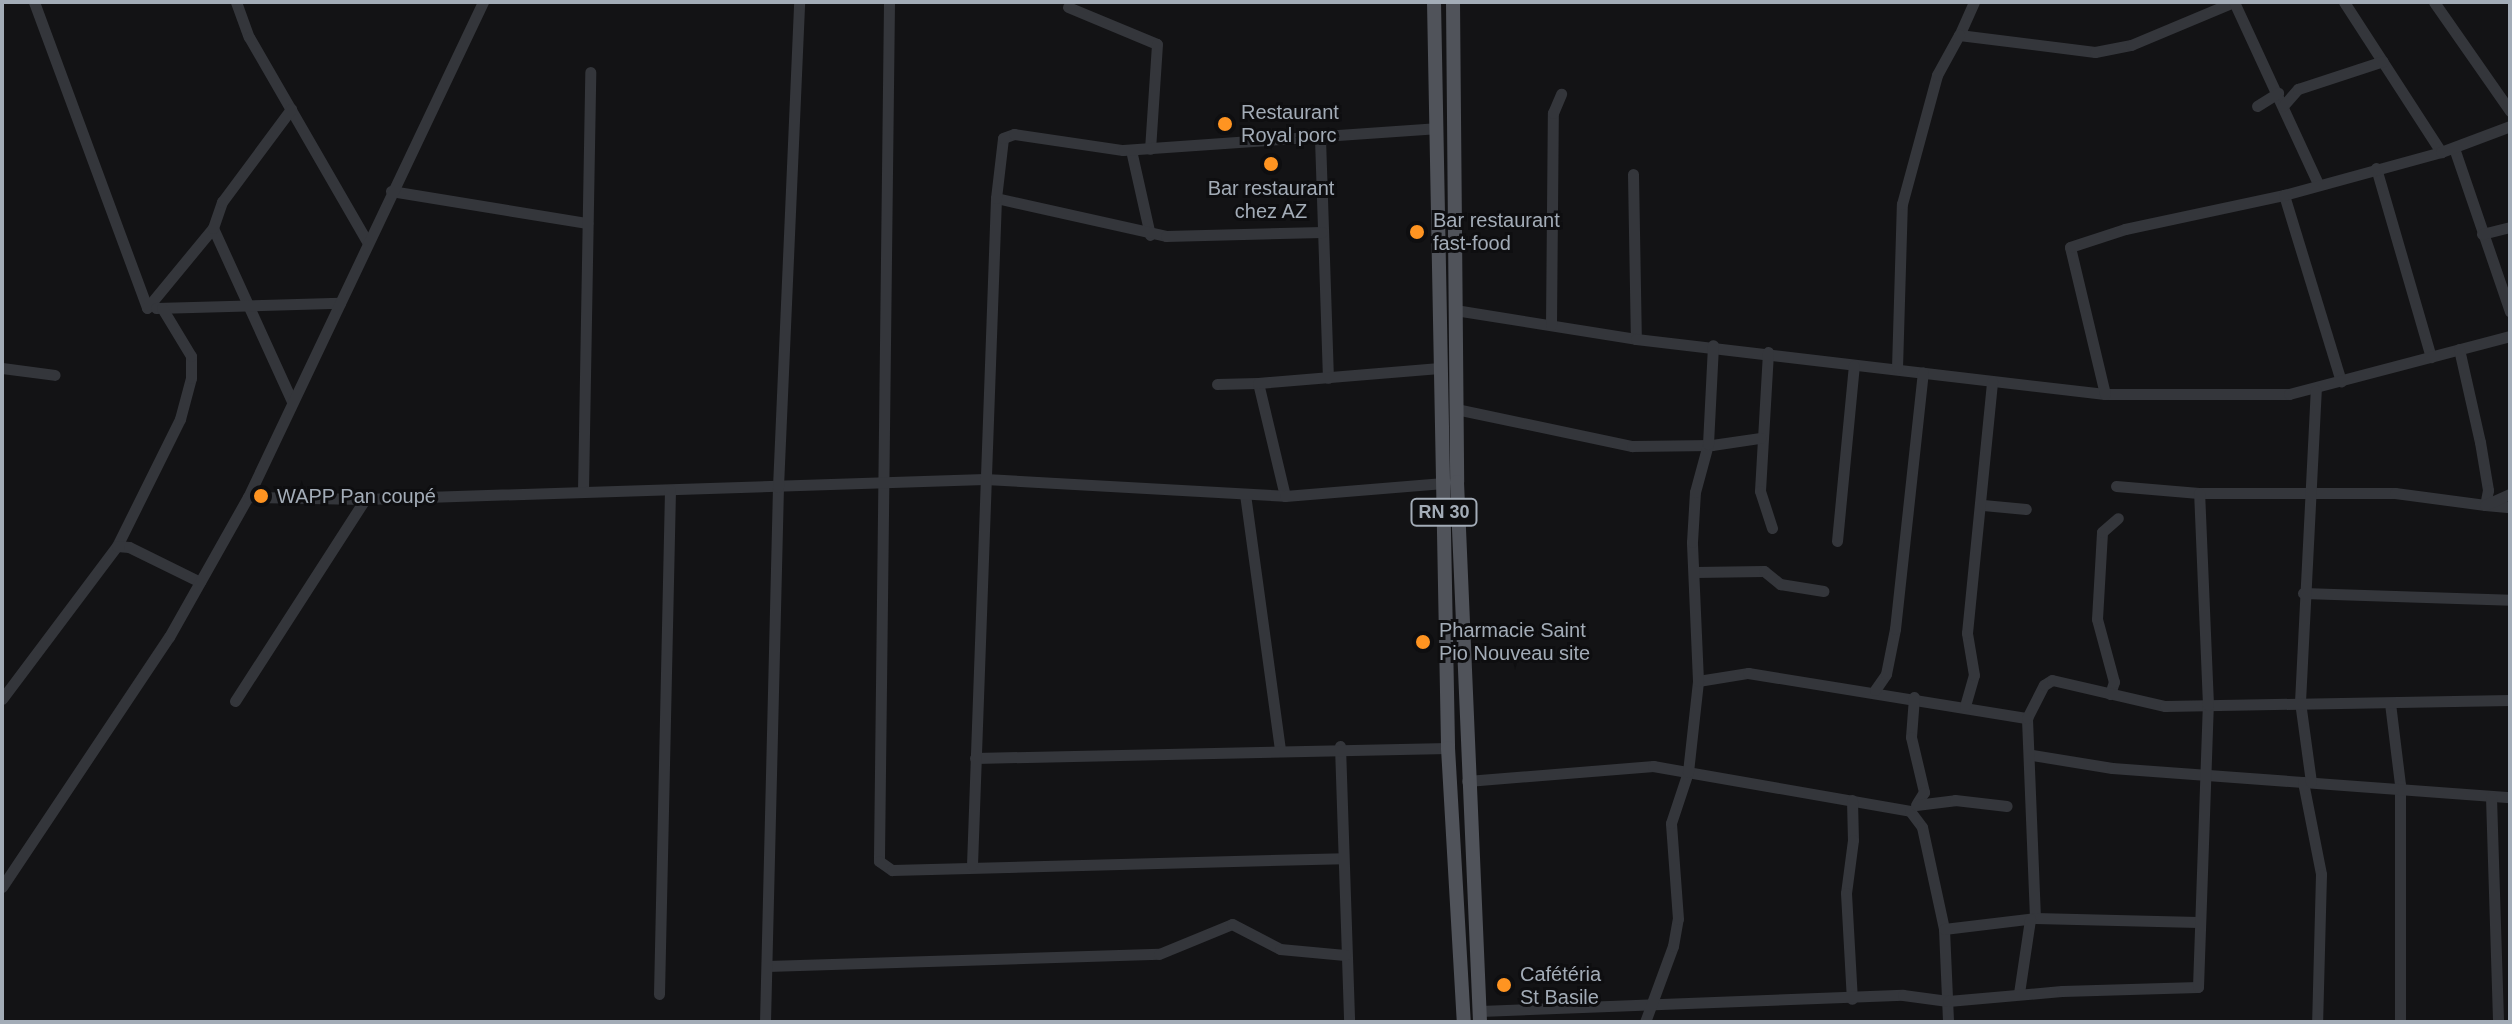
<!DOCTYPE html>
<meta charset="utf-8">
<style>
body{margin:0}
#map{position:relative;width:2512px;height:1024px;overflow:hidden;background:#131315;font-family:Arial,sans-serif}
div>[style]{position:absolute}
.minor>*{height:11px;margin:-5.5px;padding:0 5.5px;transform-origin:5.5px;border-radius:5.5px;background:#34363b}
.major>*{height:14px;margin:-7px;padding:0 7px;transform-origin:7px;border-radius:7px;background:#50535a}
.dots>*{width:22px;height:22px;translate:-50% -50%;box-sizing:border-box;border:4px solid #0e0e10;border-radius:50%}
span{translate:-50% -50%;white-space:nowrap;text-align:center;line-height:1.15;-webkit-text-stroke:6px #0e0e10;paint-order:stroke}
.shield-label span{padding:2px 6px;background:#0e0e10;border:2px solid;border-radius:6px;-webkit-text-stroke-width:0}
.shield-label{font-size:18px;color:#a3acb7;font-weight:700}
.poi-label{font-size:20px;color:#a3acb7}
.left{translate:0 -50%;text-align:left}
.frame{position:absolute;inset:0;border:4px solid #a3acb7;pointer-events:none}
</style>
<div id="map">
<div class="minor">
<div style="left:34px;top:2px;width:326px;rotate:69.7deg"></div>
<div style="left:236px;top:2px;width:37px;rotate:70deg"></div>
<div style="left:249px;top:37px;width:236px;rotate:60deg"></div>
<div style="left:889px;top:2px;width:859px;rotate:90.67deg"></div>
<div style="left:879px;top:861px;width:16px;rotate:35deg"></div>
<div style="left:892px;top:870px;width:451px;rotate:-1.5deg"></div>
<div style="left:1974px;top:2px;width:36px;rotate:114deg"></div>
<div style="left:1959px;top:35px;width:137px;rotate:7.1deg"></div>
<div style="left:2095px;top:52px;width:37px;rotate:-11deg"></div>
<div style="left:2131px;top:45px;width:112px;rotate:-22.7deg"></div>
<div style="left:2234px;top:2px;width:200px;rotate:65.2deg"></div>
<div style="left:2344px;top:2px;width:179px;rotate:57.1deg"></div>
<div style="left:2434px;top:2px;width:133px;rotate:55.1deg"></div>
<div style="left:1068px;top:7px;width:96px;rotate:22.6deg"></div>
<div style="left:1157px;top:44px;width:105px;rotate:93.8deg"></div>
<div style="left:2257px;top:106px;width:25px;rotate:-32deg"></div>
<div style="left:2283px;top:106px;width:23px;rotate:-49deg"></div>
<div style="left:2298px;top:89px;width:89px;rotate:-18.2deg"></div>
<div style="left:1320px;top:138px;width:240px;rotate:88.1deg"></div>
<div style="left:2454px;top:148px;width:173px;rotate:71.1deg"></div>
<div style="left:1131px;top:150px;width:87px;rotate:77.4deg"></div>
<div style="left:2376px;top:168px;width:197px;rotate:73.8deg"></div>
<div style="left:1633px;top:174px;width:165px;rotate:89deg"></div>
<div style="left:391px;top:191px;width:199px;rotate:9.3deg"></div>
<div style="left:2284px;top:195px;width:195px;rotate:73deg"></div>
<div style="left:996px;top:198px;width:174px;rotate:12.6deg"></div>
<div style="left:1166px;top:236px;width:156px;rotate:-1.5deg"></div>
<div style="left:213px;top:228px;width:190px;rotate:65.5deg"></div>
<div style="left:2482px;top:234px;width:29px;rotate:-14deg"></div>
<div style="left:147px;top:308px;width:104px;rotate:-50.5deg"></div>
<div style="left:213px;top:228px;width:28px;rotate:-71deg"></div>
<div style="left:222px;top:202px;width:116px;rotate:-53.4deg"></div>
<div style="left:156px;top:308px;width:184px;rotate:-1.6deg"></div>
<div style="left:1455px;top:310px;width:183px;rotate:9.1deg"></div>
<div style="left:1636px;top:339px;width:472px;rotate:6.7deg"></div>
<div style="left:2105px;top:394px;width:184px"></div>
<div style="left:2289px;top:394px;width:228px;rotate:-14.7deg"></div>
<div style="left:1551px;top:325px;width:212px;rotate:-89.5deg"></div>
<div style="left:1553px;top:113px;width:21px;rotate:-67deg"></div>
<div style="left:2459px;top:349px;width:95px;rotate:77.3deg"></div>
<div style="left:2480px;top:442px;width:49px;rotate:80.5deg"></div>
<div style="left:2488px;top:490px;width:15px;rotate:101deg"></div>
<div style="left:2485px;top:505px;width:25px;rotate:5deg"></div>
<div style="left:1768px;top:352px;width:139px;rotate:93.3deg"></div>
<div style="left:1760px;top:491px;width:39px;rotate:72deg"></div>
<div style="left:2px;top:368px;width:53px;rotate:7.5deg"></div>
<div style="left:1897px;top:368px;width:164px;rotate:-88.3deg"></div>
<div style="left:1902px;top:204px;width:134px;rotate:-74.8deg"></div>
<div style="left:1937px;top:75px;width:46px;rotate:-61.2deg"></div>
<div style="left:1217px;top:384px;width:41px;rotate:-1.4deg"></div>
<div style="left:2105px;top:394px;width:151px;rotate:-103.4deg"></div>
<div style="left:2070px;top:247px;width:58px;rotate:-18.1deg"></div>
<div style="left:2125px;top:229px;width:163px;rotate:-12.1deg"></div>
<div style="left:2284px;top:195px;width:163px;rotate:-15.3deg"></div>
<div style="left:2441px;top:152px;width:74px;rotate:-20.6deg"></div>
<div style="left:1456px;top:409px;width:180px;rotate:11.9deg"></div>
<div style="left:1632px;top:446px;width:80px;rotate:-0.7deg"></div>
<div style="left:1712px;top:445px;width:49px;rotate:-8.3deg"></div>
<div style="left:2116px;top:486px;width:83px;rotate:4.8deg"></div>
<div style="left:2199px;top:493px;width:196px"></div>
<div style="left:2395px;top:493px;width:91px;rotate:7.6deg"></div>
<div style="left:2485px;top:505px;width:27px;rotate:-24deg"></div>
<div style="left:583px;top:491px;width:419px;rotate:-89deg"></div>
<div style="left:1245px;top:494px;width:256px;rotate:82.2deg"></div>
<div style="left:1285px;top:496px;width:116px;rotate:-103.4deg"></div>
<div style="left:1258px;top:383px;width:182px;rotate:-4.7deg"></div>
<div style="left:248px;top:497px;width:117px;rotate:1deg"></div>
<div style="left:365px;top:499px;width:620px;rotate:-1.85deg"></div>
<div style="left:985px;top:479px;width:300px;rotate:3.2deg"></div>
<div style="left:1285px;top:496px;width:159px;rotate:-4.7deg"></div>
<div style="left:1983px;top:505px;width:43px;rotate:5.3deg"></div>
<div style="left:1837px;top:541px;width:176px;rotate:-84.5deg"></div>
<div style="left:117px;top:546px;width:142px;rotate:-63.6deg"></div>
<div style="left:180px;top:419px;width:42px;rotate:-75deg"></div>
<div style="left:191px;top:378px;width:22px;rotate:-90deg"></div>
<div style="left:191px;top:356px;width:56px;rotate:-121.1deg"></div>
<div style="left:1695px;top:572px;width:69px;rotate:-0.8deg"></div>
<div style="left:1764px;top:571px;width:21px;rotate:39deg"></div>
<div style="left:1780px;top:584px;width:44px;rotate:9.2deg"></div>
<div style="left:2303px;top:593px;width:207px;rotate:1.9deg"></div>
<div style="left:1698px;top:681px;width:51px;rotate:-9.1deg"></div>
<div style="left:1748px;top:673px;width:283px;rotate:9.2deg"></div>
<div style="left:1875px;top:690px;width:19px;rotate:-55deg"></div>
<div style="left:1886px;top:674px;width:46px;rotate:-78.7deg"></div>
<div style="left:1895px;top:629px;width:258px;rotate:-83.8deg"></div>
<div style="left:2110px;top:694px;width:13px;rotate:-72deg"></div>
<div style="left:2114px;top:682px;width:65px;rotate:-105.1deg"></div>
<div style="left:2097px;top:619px;width:87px;rotate:-86.7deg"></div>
<div style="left:2102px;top:532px;width:21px;rotate:-41deg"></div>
<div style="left:1914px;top:697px;width:40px;rotate:94.3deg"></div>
<div style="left:1911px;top:737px;width:57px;rotate:76.7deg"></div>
<div style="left:1924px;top:792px;width:13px;rotate:122deg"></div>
<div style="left:2px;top:699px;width:191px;rotate:-53.1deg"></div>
<div style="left:117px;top:546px;width:12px;rotate:5deg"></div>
<div style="left:129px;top:547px;width:79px;rotate:26.2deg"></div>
<div style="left:235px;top:701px;width:240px;rotate:-57.2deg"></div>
<div style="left:2390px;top:703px;width:83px;rotate:83deg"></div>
<div style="left:2400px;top:785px;width:237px;rotate:90deg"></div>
<div style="left:1965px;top:706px;width:32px;rotate:-74deg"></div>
<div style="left:1974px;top:675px;width:43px;rotate:-99.5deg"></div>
<div style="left:1967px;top:633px;width:253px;rotate:-84.3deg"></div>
<div style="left:1340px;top:746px;width:276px;rotate:88.1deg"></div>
<div style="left:2032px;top:755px;width:81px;rotate:9.2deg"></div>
<div style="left:2112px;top:768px;width:399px;rotate:4.2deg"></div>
<div style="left:975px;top:758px;width:473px;rotate:-1.2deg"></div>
<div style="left:1467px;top:781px;width:187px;rotate:-4.6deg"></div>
<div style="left:1653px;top:766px;width:261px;rotate:9.9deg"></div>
<div style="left:1910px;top:811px;width:20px;rotate:53deg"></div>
<div style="left:1922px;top:827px;width:104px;rotate:77.8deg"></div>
<div style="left:1944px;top:929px;width:93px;rotate:87.5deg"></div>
<div style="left:2303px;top:782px;width:94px;rotate:78.9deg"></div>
<div style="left:2321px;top:874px;width:148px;rotate:91.5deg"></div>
<div style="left:2311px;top:782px;width:81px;rotate:-97.8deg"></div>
<div style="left:2300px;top:702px;width:312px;rotate:-87.1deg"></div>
<div style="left:2491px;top:797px;width:225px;rotate:88.2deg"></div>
<div style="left:1852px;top:800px;width:40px;rotate:88.6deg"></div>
<div style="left:1853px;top:840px;width:53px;rotate:97.5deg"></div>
<div style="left:1846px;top:893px;width:106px;rotate:86.8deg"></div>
<div style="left:1916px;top:805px;width:39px;rotate:-7deg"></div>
<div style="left:1955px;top:800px;width:52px;rotate:6.6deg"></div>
<div style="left:972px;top:865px;width:667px;rotate:-87.94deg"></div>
<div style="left:996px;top:198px;width:60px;rotate:-83.3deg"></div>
<div style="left:1003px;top:138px;width:12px;rotate:-20deg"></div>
<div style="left:1014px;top:134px;width:110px;rotate:8.4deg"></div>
<div style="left:1123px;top:150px;width:313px;rotate:-4deg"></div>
<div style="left:2px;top:887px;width:301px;rotate:-56.3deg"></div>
<div style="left:169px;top:637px;width:161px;rotate:-60.6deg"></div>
<div style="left:248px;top:497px;width:548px;rotate:-64.6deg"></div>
<div style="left:2035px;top:918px;width:200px;rotate:-92.3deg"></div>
<div style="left:2027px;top:718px;width:37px;rotate:-63deg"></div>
<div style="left:2044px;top:685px;width:9px;rotate:-32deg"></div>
<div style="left:2052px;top:680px;width:116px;rotate:13deg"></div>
<div style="left:2165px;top:706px;width:345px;rotate:-1deg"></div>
<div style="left:1944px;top:929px;width:92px;rotate:-6.9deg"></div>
<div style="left:2035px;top:918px;width:163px;rotate:1.4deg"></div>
<div style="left:767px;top:966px;width:392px;rotate:-1.8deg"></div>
<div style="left:1159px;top:954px;width:79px;rotate:-22.3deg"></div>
<div style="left:1232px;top:924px;width:54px;rotate:27.5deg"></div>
<div style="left:1280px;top:949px;width:65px;rotate:5.3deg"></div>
<div style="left:2019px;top:993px;width:75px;rotate:-81.5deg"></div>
<div style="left:659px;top:994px;width:504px;rotate:-88.75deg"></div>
<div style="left:1480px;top:1011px;width:423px;rotate:-2.2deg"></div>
<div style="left:1903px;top:995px;width:45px;rotate:7.6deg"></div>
<div style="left:1948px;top:1001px;width:114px;rotate:-5deg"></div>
<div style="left:2062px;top:991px;width:136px;rotate:-1.7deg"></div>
<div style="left:2198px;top:987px;width:282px;rotate:-88deg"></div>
<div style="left:2208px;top:705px;width:212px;rotate:-92.4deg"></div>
<div style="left:765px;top:1022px;width:535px;rotate:-88.61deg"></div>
<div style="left:778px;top:487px;width:485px;rotate:-87.5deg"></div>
<div style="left:1645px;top:1022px;width:81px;rotate:-69.8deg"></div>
<div style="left:1673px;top:946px;width:27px;rotate:-80deg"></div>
<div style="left:1678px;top:919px;width:96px;rotate:-94.2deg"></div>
<div style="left:1671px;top:823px;width:54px;rotate:-71.6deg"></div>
<div style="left:1688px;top:772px;width:92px;rotate:-83.7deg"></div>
<div style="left:1698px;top:681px;width:139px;rotate:-92.5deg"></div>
<div style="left:1692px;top:542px;width:50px;rotate:-86.6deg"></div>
<div style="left:1695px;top:492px;width:50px;rotate:-74.8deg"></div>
<div style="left:1708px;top:444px;width:99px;rotate:-87.1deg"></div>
</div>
<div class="major">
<div style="left:1434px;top:2px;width:746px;rotate:88.92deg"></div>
<div style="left:1448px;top:748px;width:274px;rotate:86.7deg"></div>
<div style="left:1453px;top:2px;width:480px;rotate:89.5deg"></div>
<div style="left:1457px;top:482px;width:540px;rotate:87.56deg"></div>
</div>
<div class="dots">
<div style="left:1225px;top:124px;background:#ff9421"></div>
<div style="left:1271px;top:164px;background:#ff9421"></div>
<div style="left:1417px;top:232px;background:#ff9421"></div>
<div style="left:261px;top:496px;background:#ff9421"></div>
<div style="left:1423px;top:642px;background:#ff9421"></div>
<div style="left:1504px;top:985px;background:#ff9421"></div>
</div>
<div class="shield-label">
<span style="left:1444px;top:512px">RN 30</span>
</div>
<div class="poi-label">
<span class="left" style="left:1241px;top:124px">Restaurant<br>Royal porc</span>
<span style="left:1271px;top:200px">Bar restaurant<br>chez AZ</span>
<span class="left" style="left:1433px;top:232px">Bar restaurant<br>fast-food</span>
<span class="left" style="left:277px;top:496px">WAPP Pan coupé</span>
<span class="left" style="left:1439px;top:642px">Pharmacie Saint<br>Pio Nouveau site</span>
<span class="left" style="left:1520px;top:986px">Cafétéria<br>St Basile</span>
</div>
<div class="frame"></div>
</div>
